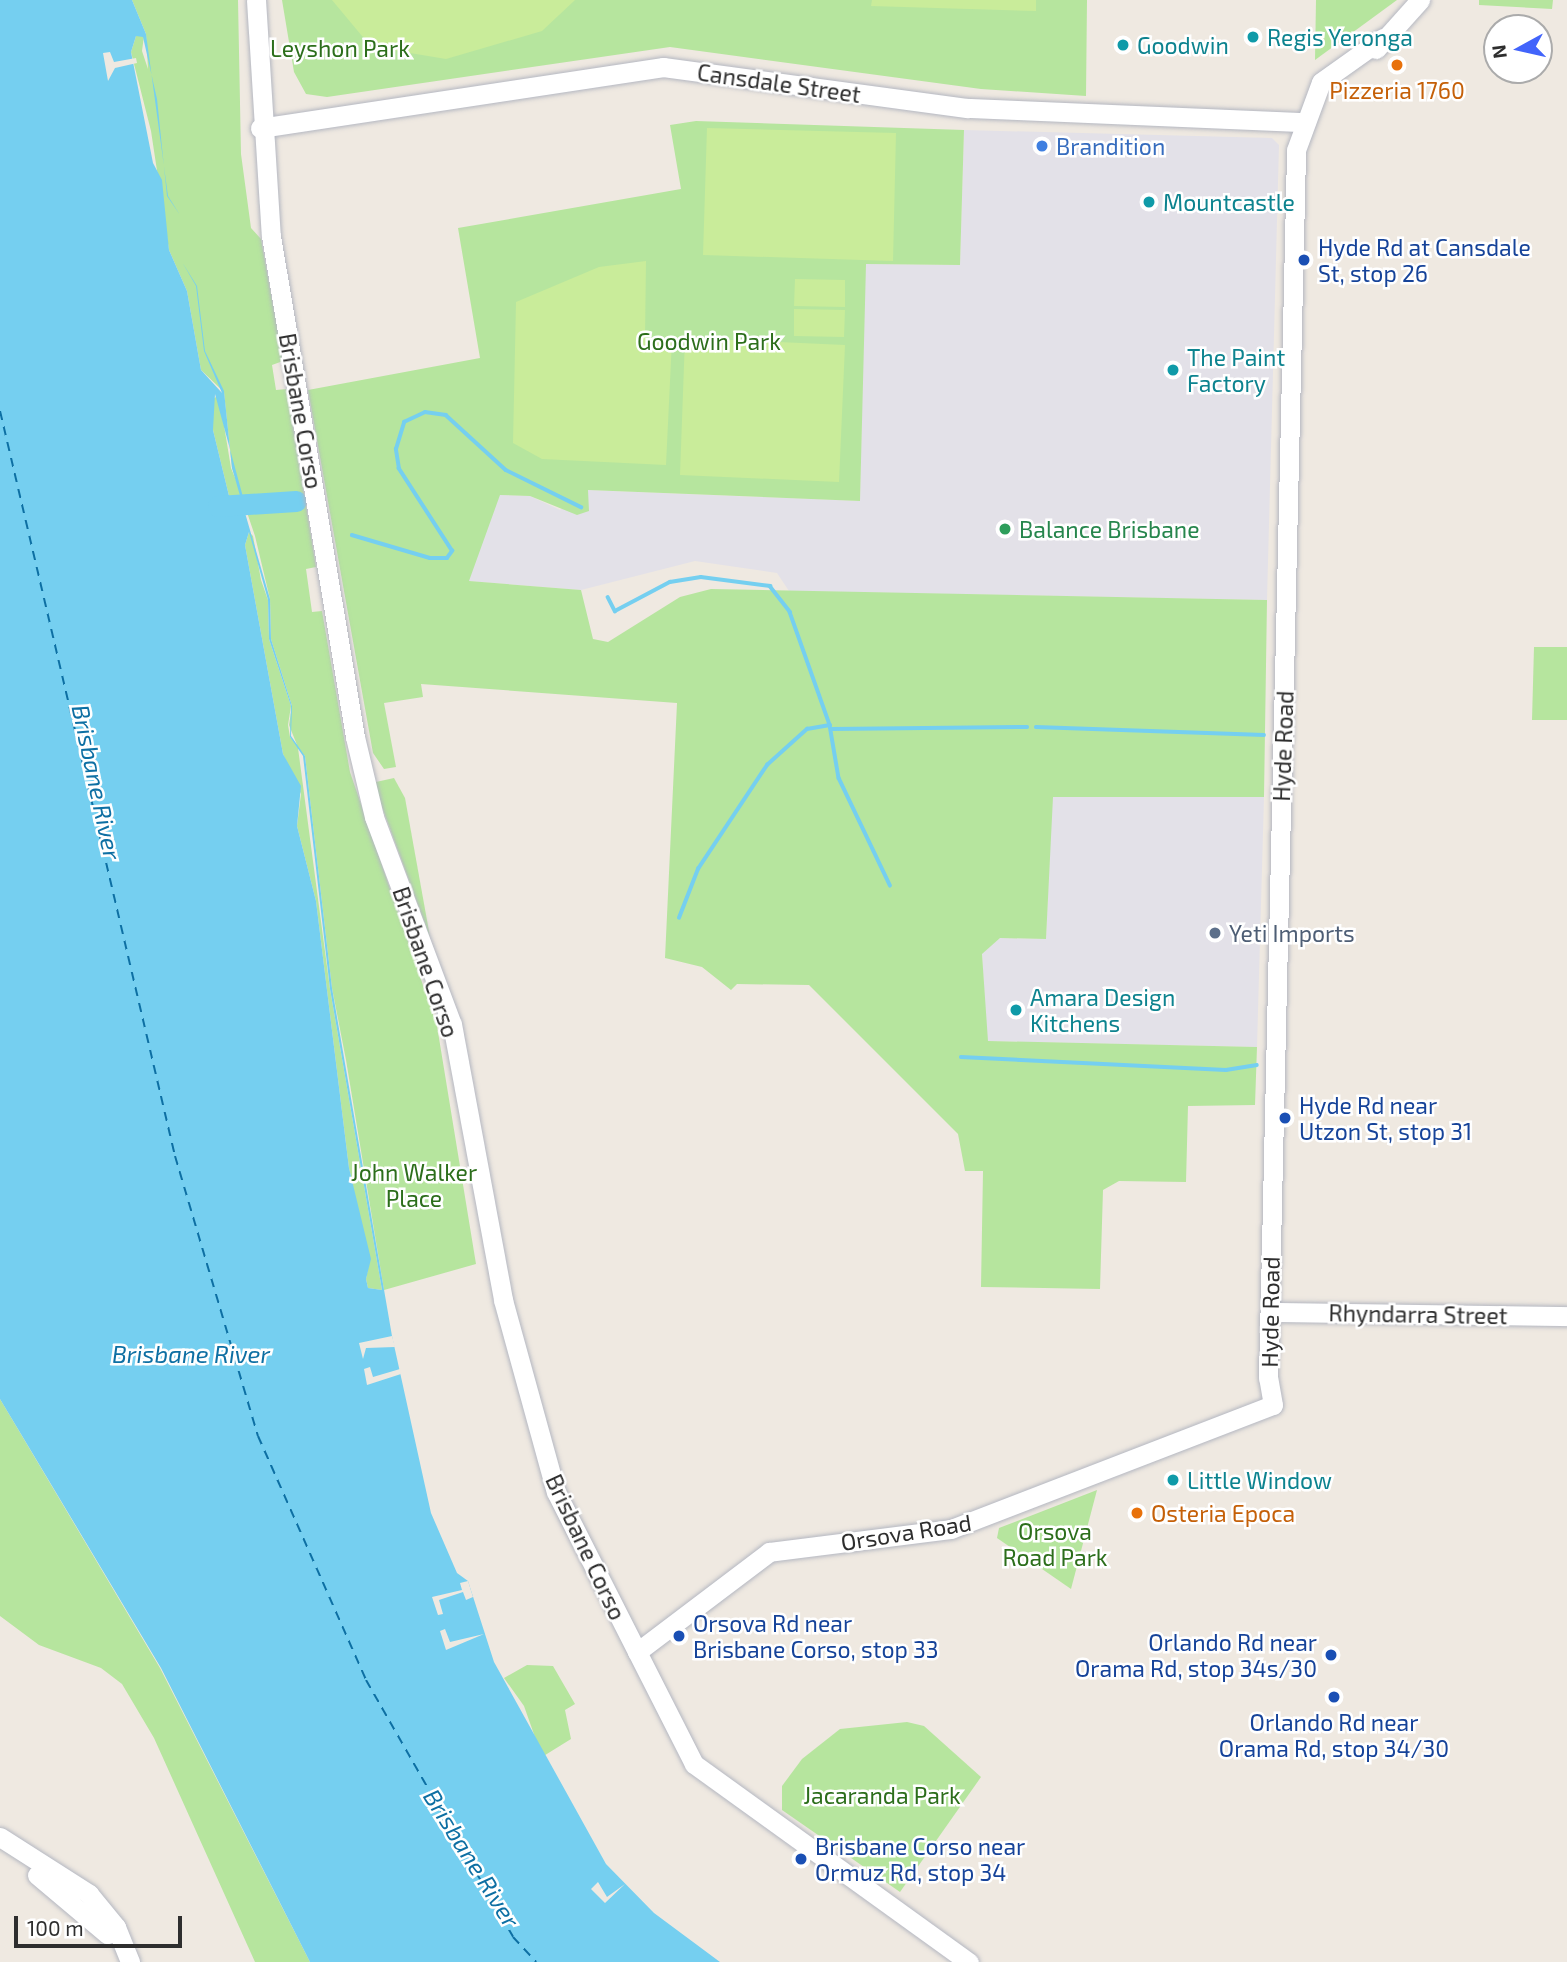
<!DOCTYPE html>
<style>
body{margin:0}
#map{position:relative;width:1567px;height:1962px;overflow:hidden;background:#efe9e1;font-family:"Exo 2",sans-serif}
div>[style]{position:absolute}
.industrial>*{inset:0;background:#e3e1e8}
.green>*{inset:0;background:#b6e59e}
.pitch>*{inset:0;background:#c9ec9a}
.water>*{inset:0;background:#75cff0}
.pier>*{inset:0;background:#efe9e1}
.stream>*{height:3.5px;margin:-1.75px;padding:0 1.75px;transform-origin:1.75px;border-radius:1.75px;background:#75cff0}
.river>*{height:21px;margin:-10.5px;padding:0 10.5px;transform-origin:10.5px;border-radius:10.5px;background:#75cff0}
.ferry>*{height:2px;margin-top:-1px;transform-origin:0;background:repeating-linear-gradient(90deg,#0d6fa3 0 9px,transparent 0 16px)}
.roads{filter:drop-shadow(0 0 2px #b4b7c1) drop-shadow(0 0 2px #b4b7c1)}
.secondary>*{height:19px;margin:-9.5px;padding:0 9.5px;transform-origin:9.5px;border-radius:9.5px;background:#fff}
.dots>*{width:19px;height:19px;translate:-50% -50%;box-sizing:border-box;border:4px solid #fff;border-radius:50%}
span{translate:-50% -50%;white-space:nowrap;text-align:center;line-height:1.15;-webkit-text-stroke:5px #fff;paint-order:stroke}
.culture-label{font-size:23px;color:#0d838f}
.left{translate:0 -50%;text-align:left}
.park-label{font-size:23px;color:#2c6e1b}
.street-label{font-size:23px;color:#2e2e2e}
.food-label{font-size:23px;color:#c56008}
.shop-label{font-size:23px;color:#366cbe}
.transit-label{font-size:23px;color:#164399}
.right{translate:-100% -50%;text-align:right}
.leisure-label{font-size:23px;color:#27864d}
.service-label{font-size:23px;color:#4e5e75}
.water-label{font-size:24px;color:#0d6fa3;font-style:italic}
.north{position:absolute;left:1483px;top:14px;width:70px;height:70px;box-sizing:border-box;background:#fff;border:2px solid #ababab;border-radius:50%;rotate:262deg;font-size:19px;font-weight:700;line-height:28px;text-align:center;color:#2e2e2e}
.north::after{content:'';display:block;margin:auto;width:24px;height:32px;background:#4264fb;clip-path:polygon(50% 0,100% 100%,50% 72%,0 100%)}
.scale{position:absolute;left:14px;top:1916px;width:168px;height:32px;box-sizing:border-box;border:4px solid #2e2e2e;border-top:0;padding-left:9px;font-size:21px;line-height:24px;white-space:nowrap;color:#2e2e2e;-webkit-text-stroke:5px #fff;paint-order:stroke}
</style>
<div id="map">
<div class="industrial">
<div style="clip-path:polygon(964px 130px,1272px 138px,1279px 145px,1267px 600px,789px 591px,777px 573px,695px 561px,581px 590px,468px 581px,499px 495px,530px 496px,560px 510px,587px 490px,860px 501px,865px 264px,960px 265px)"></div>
<div style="clip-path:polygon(1052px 796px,1264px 797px,1257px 1047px,987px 1041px,982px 953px,1000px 938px,1046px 939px)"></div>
</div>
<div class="green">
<div style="clip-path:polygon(132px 0,238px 0,241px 154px,251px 228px,261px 239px,283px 361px,272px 365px,276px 390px,287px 389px,316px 567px,306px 569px,312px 612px,322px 611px,350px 772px,437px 1026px,476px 1264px,384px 1290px,346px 1060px,332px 988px,305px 756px,298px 748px,330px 989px,382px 1290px,368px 1288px,366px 1279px,369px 1263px,349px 1168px,316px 901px,297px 826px,301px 794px,283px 754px,245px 545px,249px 532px,253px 536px,261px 580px,268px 600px,269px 639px,291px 706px,288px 725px,290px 737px,297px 745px,289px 725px,292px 706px,271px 639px,270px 599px,255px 536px,232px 468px,224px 392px,201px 370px,187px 291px,169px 250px,151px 131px,131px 52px,136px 36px,144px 36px,142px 51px,148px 69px,146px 34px)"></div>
<div style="clip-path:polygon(282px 0,1087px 0,1086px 96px,981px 89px,670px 47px,327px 97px,306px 94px,294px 72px)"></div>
<div style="clip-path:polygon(1316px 0,1397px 0,1315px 60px)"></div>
<div style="clip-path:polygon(1479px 0,1553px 0,1552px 9px,1479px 5px)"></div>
<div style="clip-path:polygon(696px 121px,964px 130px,960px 265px,866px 264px,860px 501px,588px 490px,589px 511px,577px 515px,530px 496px,500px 495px,469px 581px,581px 590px,593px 639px,608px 642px,680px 597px,711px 589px,1267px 600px,1264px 797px,1053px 797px,1046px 939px,1000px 938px,982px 954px,988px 1041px,1257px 1047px,1255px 1105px,1188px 1106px,1186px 1182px,1119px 1181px,1103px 1190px,1100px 1289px,981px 1287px,983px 1171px,965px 1171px,958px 1134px,809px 985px,737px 984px,731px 990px,702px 967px,665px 958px,677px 703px,421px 684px,423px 697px,384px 703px,396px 767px,384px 769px,373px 753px,308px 390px,480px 358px,458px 228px,681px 189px,670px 125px)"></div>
<div style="clip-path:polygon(219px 395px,231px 468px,243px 497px,231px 504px,213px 430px,213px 399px)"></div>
<div style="clip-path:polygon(1534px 647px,1567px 647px,1567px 720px,1532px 720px)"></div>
<div style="clip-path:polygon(394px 778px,405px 798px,430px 937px,375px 788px,376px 782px)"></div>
<div style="clip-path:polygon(0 1399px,160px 1668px,310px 1962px,255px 1962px,154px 1738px,122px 1684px,101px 1668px,39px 1645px,0 1616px)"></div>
<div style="clip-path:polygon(1097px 1490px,1071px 1589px,997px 1538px,999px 1528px)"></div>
<div style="clip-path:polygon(527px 1665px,553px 1666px,575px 1704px,565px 1710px,571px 1739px,542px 1757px,524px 1706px,504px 1678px)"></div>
<div style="clip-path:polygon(907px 1722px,924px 1726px,981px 1777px,900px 1892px,782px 1810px,782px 1786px,802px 1759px,840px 1729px)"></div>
</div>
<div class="pitch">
<div style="clip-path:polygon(332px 0,575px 0,542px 31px,446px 59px,386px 49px,362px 36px)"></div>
<div style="clip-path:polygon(872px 0,1036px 0,1036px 11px,871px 6px)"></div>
<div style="clip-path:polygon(707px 128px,896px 133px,893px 261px,703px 255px)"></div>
<div style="clip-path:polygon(646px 261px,645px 338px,672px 340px,666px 465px,542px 459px,513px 443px,516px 302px,599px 267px)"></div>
<div style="clip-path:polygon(795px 279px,845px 280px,845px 307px,794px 306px)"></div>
<div style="clip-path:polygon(794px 309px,845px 310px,844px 337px,794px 336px)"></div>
<div style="clip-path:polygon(685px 338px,845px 345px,839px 482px,680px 475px)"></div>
</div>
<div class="water">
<div style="clip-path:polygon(evenodd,0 0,132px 0,146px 34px,168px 196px,180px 215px,182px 262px,197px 286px,205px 351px,224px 391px,232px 468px,270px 599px,271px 639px,292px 706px,291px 736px,305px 756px,332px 988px,392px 1336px,431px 1513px,457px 1573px,468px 1581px,494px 1662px,606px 1864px,654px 1913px,720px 1962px,310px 1962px,161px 1668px,0 1399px,0 0,136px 36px,143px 37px,157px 99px,167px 196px,180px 215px,182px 262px,196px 286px,204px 351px,222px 393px,201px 370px,187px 291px,169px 250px,162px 180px,153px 163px,131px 52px,136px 36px,0 0,215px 394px,243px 497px,231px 504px,213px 430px,215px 394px,0 0,249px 532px,268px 600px,269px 639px,291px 706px,290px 737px,303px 756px,330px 989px,382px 1290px,368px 1288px,366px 1279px,371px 1259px,349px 1168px,316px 901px,297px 826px,301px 786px,283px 754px,245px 545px,249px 532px)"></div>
</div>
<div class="pier">
<div style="clip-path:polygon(110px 52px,114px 62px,136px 58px,137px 63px,115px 68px,108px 81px,103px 53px)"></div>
<div style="clip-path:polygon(392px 1336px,395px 1347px,366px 1348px,363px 1359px,359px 1343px)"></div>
<div style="clip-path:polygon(370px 1367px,373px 1377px,400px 1369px,401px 1374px,367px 1385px,364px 1369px)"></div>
<div style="clip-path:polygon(468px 1581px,473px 1597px,466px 1600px,463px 1592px,439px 1600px,443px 1614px,438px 1615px,432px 1597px,462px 1590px,460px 1583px)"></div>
<div style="clip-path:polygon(445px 1629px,450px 1642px,484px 1634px,446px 1650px,440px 1631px)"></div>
<div style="clip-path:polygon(598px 1882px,607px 1897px,625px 1884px,605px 1903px,591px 1889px)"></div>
</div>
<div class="stream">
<div style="left:352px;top:535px;width:81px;rotate:16.4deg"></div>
<div style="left:430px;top:558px;width:17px"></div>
<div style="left:447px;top:558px;width:9px;rotate:-54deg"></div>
<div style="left:452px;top:551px;width:98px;rotate:-122.9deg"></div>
<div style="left:399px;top:469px;width:20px;rotate:-99deg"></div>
<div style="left:396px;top:449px;width:28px;rotate:-73deg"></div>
<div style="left:404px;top:422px;width:23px;rotate:-25deg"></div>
<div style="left:425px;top:412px;width:21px;rotate:8deg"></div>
<div style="left:446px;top:415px;width:81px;rotate:42.5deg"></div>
<div style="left:506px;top:470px;width:84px;rotate:26.3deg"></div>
<div style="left:608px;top:597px;width:16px;rotate:63deg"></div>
<div style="left:615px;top:611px;width:62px;rotate:-27.8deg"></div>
<div style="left:670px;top:582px;width:31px;rotate:-9deg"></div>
<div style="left:701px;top:577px;width:70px;rotate:7.4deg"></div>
<div style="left:770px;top:586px;width:33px;rotate:52deg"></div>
<div style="left:790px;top:612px;width:120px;rotate:70.5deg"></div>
<div style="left:830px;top:725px;width:54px;rotate:80.4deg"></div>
<div style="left:839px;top:778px;width:119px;rotate:64.5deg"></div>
<div style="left:1036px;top:727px;width:228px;rotate:2deg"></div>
<div style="left:831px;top:729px;width:196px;rotate:-0.6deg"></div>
<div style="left:679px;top:918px;width:53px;rotate:-68.8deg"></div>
<div style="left:698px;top:869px;width:125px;rotate:-56.4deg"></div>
<div style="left:767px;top:765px;width:54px;rotate:-42deg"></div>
<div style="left:807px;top:729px;width:23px;rotate:-10deg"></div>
<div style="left:961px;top:1057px;width:265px;rotate:2.8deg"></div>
<div style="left:1226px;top:1070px;width:31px;rotate:-9deg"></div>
</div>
<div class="river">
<div style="left:218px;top:506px;width:78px;rotate:-3.7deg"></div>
</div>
<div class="ferry">
<div style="left:0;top:411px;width:765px;rotate:76.78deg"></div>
<div style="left:175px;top:1156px;width:292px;rotate:73.5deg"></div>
<div style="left:258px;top:1436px;width:267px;rotate:66.1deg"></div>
<div style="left:366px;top:1680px;width:296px;rotate:60.2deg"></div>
<div style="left:513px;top:1937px;width:34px;rotate:47deg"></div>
</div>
<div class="roads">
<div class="secondary">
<div style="left:256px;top:0;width:236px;rotate:86.4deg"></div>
<div style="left:271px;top:236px;width:508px;rotate:80.48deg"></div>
<div style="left:355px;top:737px;width:82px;rotate:76.6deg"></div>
<div style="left:374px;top:817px;width:221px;rotate:69.4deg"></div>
<div style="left:452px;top:1024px;width:281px;rotate:79.5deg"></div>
<div style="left:503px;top:1300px;width:199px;rotate:74.6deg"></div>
<div style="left:556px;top:1492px;width:305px;rotate:63.1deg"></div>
<div style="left:694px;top:1764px;width:339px;rotate:35.8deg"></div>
<div style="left:1376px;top:49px;width:66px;rotate:-48.1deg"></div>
<div style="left:260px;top:128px;width:408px;rotate:-8.6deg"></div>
<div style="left:663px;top:67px;width:308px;rotate:7.7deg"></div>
<div style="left:968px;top:108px;width:334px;rotate:2.4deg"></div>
<div style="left:1270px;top:1312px;width:297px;rotate:0.8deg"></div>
<div style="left:637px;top:1652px;width:166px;rotate:-37.1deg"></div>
<div style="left:769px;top:1552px;width:183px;rotate:-7.2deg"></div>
<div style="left:951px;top:1529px;width:345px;rotate:-21.1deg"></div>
<div style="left:1273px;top:1405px;width:27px;rotate:-100deg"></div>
<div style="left:1268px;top:1378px;width:1228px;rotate:-88.69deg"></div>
<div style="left:1296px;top:150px;width:72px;rotate:-69.8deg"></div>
<div style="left:1321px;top:82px;width:76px;rotate:-35.4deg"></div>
<div style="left:0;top:1837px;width:106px;rotate:32.6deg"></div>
<div style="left:89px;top:1894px;width:43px;rotate:50.7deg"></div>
<div style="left:116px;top:1927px;width:38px;rotate:68deg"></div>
<div style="left:37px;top:1875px;width:92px;rotate:40.1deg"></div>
</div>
</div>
<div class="dots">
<div style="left:1253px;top:37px;background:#0f9aa8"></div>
<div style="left:1123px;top:45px;background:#0f9aa8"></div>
<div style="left:1397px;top:65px;background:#e8710a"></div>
<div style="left:1042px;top:146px;background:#3f7fe0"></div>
<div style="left:1149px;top:202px;background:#0f9aa8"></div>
<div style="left:1304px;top:260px;background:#1a4fb4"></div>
<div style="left:1173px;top:370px;background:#0f9aa8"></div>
<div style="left:1005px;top:529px;background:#2e9e5b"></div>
<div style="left:1215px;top:933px;background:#5c6f8a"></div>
<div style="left:1016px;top:1010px;background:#0f9aa8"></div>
<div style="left:1285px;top:1118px;background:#1a4fb4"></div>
<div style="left:1173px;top:1480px;background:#0f9aa8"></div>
<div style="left:1137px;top:1513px;background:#e8710a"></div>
<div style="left:679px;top:1636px;background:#1a4fb4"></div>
<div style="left:1331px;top:1655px;background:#1a4fb4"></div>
<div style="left:1334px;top:1697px;background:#1a4fb4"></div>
<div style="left:801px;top:1859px;background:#1a4fb4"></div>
</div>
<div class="culture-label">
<span class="left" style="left:1267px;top:37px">Regis Yeronga</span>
<span class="left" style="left:1137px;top:45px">Goodwin</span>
<span class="left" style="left:1163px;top:202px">Mountcastle</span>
<span class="left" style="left:1187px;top:370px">The Paint<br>Factory</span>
<span class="left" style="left:1030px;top:1010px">Amara Design<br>Kitchens</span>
<span class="left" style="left:1187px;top:1480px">Little Window</span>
</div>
<div class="park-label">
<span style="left:340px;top:48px">Leyshon Park</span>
<span style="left:709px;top:341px">Goodwin Park</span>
<span style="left:414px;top:1185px">John Walker<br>Place</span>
<span style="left:1055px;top:1544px">Orsova<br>Road Park</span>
<span style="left:882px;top:1795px">Jacaranda Park</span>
</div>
<div class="street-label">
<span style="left:779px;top:83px;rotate:8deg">Cansdale Street</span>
<span style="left:301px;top:411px;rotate:80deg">Brisbane Corso</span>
<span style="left:1283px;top:746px;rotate:-88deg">Hyde Road</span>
<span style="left:426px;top:962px;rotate:71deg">Brisbane Corso</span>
<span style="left:1270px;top:1312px;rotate:-89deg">Hyde Road</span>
<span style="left:1418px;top:1314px;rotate:1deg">Rhyndarra Street</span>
<span style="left:906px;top:1532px;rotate:-9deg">Orsova Road</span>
<span style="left:586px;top:1547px;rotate:65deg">Brisbane Corso</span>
</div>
<div class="food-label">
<span style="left:1397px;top:90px">Pizzeria 1760</span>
<span class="left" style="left:1151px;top:1513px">Osteria Epoca</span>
</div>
<div class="shop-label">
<span class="left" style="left:1056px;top:146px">Brandition</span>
</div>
<div class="transit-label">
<span class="left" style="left:1318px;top:260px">Hyde Rd at Cansdale<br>St, stop 26</span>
<span class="left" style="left:1299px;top:1118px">Hyde Rd near<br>Utzon St, stop 31</span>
<span class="left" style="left:693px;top:1636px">Orsova Rd near<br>Brisbane Corso, stop 33</span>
<span class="right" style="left:1317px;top:1655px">Orlando Rd near<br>Orama Rd, stop 34s/30</span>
<span style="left:1334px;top:1735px">Orlando Rd near<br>Orama Rd, stop 34/30</span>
<span class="left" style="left:815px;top:1859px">Brisbane Corso near<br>Ormuz Rd, stop 34</span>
</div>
<div class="leisure-label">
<span class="left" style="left:1019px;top:529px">Balance Brisbane</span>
</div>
<div class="service-label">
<span class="left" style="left:1229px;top:933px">Yeti Imports</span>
</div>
<div class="water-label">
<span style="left:97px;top:782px;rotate:78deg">Brisbane River</span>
<span style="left:191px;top:1354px">Brisbane River</span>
<span style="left:472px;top:1858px;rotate:58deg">Brisbane River</span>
</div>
<div class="north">N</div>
<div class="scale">100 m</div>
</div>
